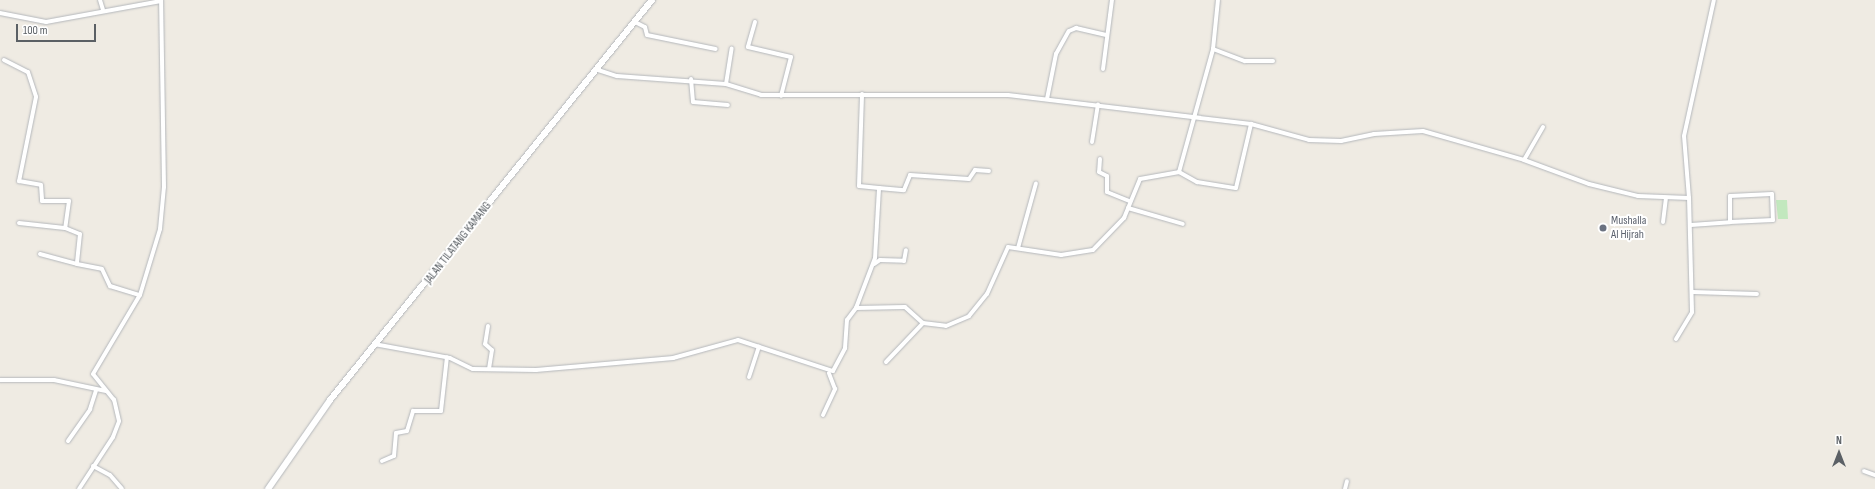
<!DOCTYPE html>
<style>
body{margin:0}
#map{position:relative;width:1875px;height:489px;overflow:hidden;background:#efebe3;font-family:"Sofia Sans Condensed",sans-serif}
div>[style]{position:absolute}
.green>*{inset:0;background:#c2e8be}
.roads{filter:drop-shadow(0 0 1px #b4b7bb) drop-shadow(0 0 1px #b4b7bb)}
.street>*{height:4px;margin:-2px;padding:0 2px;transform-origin:2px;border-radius:2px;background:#fff}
.secondary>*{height:6px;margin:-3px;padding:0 3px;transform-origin:3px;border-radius:3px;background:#fff}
.dots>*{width:11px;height:11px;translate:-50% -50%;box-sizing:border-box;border:2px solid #fff;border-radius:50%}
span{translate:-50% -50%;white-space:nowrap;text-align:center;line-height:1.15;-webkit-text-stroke:4px #fff;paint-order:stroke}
.worship-label{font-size:12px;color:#5b616d}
.left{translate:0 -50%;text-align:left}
.street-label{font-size:12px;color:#5b6065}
.north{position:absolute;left:1819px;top:433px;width:40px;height:40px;-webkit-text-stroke:3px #fff;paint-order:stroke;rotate:0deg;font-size:11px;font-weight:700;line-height:16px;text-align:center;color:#5b6065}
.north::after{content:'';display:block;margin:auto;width:14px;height:18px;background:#5b6065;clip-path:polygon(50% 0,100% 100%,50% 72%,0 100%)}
.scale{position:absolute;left:16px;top:24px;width:80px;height:18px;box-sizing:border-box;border:2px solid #5b6065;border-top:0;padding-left:5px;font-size:12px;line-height:14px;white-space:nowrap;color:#5b6065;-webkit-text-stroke:3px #fff;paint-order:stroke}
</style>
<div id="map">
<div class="green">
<div style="clip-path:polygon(1776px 200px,1787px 200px,1788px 219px,1778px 219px)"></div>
</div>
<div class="roads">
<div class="street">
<div style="left:100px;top:0;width:10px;rotate:73deg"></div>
<div style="left:0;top:13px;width:47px;rotate:11.1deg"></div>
<div style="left:46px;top:22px;width:117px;rotate:-10.3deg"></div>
<div style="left:635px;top:22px;width:11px;rotate:27deg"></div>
<div style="left:645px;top:27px;width:8px;rotate:76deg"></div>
<div style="left:647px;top:35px;width:70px;rotate:11.5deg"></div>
<div style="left:755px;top:22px;width:26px;rotate:106deg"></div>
<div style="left:748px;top:47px;width:44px;rotate:13.1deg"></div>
<div style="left:791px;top:57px;width:40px;rotate:104.4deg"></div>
<div style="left:1213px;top:49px;width:34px;rotate:21deg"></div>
<div style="left:1245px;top:61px;width:28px"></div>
<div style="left:4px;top:60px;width:27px;rotate:27deg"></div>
<div style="left:28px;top:72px;width:26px;rotate:72deg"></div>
<div style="left:36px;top:97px;width:86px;rotate:101.4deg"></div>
<div style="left:19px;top:181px;width:22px;rotate:10deg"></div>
<div style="left:41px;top:185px;width:16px;rotate:86deg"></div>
<div style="left:42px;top:201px;width:27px"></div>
<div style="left:69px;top:201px;width:27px;rotate:98deg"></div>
<div style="left:65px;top:228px;width:16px;rotate:22deg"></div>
<div style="left:80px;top:234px;width:30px;rotate:96deg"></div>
<div style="left:77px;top:264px;width:25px;rotate:11deg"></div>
<div style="left:102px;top:269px;width:19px;rotate:65deg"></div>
<div style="left:110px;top:286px;width:31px;rotate:17deg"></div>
<div style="left:595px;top:69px;width:23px;rotate:18deg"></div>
<div style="left:617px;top:76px;width:109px;rotate:4.2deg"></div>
<div style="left:726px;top:84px;width:37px;rotate:17deg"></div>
<div style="left:761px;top:95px;width:247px"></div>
<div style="left:1008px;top:95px;width:245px;rotate:6.8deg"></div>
<div style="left:1251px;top:124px;width:60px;rotate:15.4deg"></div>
<div style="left:1309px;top:140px;width:32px;rotate:2deg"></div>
<div style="left:1341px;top:141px;width:34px;rotate:-12deg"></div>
<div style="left:1374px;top:134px;width:49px;rotate:-3.5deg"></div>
<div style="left:1423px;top:131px;width:105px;rotate:16deg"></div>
<div style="left:1524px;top:160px;width:69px;rotate:20.3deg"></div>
<div style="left:1589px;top:184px;width:50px;rotate:13.8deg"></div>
<div style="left:1638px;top:196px;width:51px;rotate:2.2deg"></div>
<div style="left:1689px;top:198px;width:62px;rotate:-94.6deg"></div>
<div style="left:1684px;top:136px;width:139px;rotate:-77.6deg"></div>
<div style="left:1103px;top:69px;width:70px;rotate:-82.6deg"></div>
<div style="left:691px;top:79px;width:23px;rotate:85deg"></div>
<div style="left:693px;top:102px;width:35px;rotate:5deg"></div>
<div style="left:726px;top:84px;width:36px;rotate:-81deg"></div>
<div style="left:1047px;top:99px;width:46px;rotate:-78.7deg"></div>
<div style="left:1056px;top:54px;width:26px;rotate:-61deg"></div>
<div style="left:1069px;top:31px;width:8px;rotate:-23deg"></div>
<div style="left:1076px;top:28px;width:31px;rotate:13deg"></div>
<div style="left:1092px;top:142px;width:38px;rotate:-81deg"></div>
<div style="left:1100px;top:159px;width:13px;rotate:94deg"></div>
<div style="left:1099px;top:172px;width:9px;rotate:27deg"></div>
<div style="left:1107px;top:176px;width:16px;rotate:90deg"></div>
<div style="left:1107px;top:192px;width:24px;rotate:22deg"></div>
<div style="left:1524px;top:160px;width:38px;rotate:-60deg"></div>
<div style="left:1179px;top:172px;width:21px;rotate:29deg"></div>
<div style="left:1197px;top:182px;width:39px;rotate:9deg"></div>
<div style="left:1236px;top:188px;width:66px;rotate:-76.8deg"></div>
<div style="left:879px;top:188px;width:25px;rotate:5deg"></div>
<div style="left:904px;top:190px;width:16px;rotate:-68deg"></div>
<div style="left:910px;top:175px;width:59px;rotate:3.9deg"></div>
<div style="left:969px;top:179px;width:11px;rotate:-56deg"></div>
<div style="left:975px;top:170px;width:14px;rotate:4deg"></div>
<div style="left:1128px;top:208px;width:57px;rotate:16.2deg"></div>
<div style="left:1663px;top:222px;width:23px;rotate:-83deg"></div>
<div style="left:19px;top:223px;width:46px;rotate:6.2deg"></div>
<div style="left:1691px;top:225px;width:39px;rotate:-4deg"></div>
<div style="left:1730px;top:222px;width:26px;rotate:-90deg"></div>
<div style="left:1730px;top:196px;width:42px;rotate:-2.7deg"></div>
<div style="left:1772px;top:194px;width:26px;rotate:88deg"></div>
<div style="left:1773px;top:220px;width:43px;rotate:177.3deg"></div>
<div style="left:1018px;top:248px;width:67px;rotate:-74.5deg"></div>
<div style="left:40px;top:254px;width:38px;rotate:15deg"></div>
<div style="left:874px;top:264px;width:7px;rotate:-34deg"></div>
<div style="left:880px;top:260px;width:24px;rotate:2deg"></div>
<div style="left:904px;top:261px;width:11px;rotate:-80deg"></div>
<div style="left:1693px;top:292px;width:64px;rotate:1.8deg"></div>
<div style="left:856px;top:308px;width:49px;rotate:-1.2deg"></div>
<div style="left:905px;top:307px;width:24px;rotate:42deg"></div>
<div style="left:923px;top:323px;width:23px;rotate:7deg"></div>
<div style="left:946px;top:326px;width:25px;rotate:-23deg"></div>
<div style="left:969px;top:316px;width:28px;rotate:-51deg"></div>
<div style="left:987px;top:294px;width:51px;rotate:-65.9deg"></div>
<div style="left:1008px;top:247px;width:54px;rotate:8.6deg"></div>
<div style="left:1061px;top:255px;width:32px;rotate:-9deg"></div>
<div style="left:1093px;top:250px;width:45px;rotate:-45.9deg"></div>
<div style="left:1124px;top:218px;width:42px;rotate:-67.7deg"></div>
<div style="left:1140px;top:179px;width:40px;rotate:-10deg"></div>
<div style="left:1179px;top:172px;width:128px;rotate:-74.5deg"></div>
<div style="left:1213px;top:49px;width:49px;rotate:-84.2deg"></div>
<div style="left:488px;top:326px;width:18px;rotate:99deg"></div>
<div style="left:485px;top:344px;width:9px;rotate:41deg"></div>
<div style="left:492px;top:350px;width:19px;rotate:99deg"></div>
<div style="left:1676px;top:339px;width:31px;rotate:-59deg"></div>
<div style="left:1692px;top:312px;width:114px;rotate:-91.5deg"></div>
<div style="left:374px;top:344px;width:77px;rotate:10.4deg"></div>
<div style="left:450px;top:358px;width:25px;rotate:26deg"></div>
<div style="left:473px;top:369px;width:63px;rotate:0.9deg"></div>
<div style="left:536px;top:370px;width:138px;rotate:-5deg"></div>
<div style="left:673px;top:358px;width:67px;rotate:-15.5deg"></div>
<div style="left:738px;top:340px;width:100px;rotate:18.1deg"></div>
<div style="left:833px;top:371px;width:26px;rotate:-62deg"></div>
<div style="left:845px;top:348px;width:28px;rotate:-86deg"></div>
<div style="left:847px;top:320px;width:15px;rotate:-53deg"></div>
<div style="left:856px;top:308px;width:53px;rotate:-69.2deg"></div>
<div style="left:875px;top:258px;width:70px;rotate:-86.7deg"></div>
<div style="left:879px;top:188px;width:20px;rotate:-174deg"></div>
<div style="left:859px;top:186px;width:92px;rotate:-88.1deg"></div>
<div style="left:886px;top:362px;width:54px;rotate:-46.5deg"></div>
<div style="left:749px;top:377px;width:32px;rotate:-72deg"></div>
<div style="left:0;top:380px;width:54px"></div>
<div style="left:54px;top:380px;width:53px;rotate:11.9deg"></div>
<div style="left:823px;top:415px;width:29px;rotate:-65deg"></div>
<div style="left:835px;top:389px;width:17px;rotate:-111deg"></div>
<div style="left:68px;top:441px;width:39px;rotate:-55deg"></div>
<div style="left:90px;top:409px;width:20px;rotate:-72deg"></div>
<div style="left:382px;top:461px;width:13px;rotate:-23deg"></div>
<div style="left:394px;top:456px;width:23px;rotate:-85deg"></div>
<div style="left:396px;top:433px;width:11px;rotate:-10deg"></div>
<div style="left:407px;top:431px;width:21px;rotate:-73deg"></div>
<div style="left:413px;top:411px;width:28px"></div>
<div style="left:441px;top:411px;width:54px;rotate:-83.7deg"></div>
<div style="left:93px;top:466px;width:19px;rotate:28deg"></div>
<div style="left:110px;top:475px;width:18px;rotate:49deg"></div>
<div style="left:1864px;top:471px;width:12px;rotate:20deg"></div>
<div style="left:79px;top:489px;width:62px;rotate:-56.8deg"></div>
<div style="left:113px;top:437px;width:17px;rotate:-69deg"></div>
<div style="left:119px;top:421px;width:22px;rotate:-103deg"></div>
<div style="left:114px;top:400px;width:33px;rotate:-129deg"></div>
<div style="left:93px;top:374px;width:92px;rotate:-59.3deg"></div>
<div style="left:140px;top:295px;width:69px;rotate:-73.1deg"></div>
<div style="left:160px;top:229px;width:42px;rotate:-84.6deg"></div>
<div style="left:164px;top:187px;width:187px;rotate:-90.9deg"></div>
<div style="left:1345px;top:489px;width:8px;rotate:-76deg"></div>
</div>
<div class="secondary">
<div style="left:268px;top:489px;width:108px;rotate:-55.1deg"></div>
<div style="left:330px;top:400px;width:514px;rotate:-51.17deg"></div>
</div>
</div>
<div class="dots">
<div style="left:1603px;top:228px;background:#6b7280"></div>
</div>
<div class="worship-label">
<span class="left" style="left:1611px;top:228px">Mushalla<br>Al Hijrah</span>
</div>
<div class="street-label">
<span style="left:458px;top:243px;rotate:-52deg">JALAN TILATANG KAMANG</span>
</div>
<div class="north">N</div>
<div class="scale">100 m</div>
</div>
